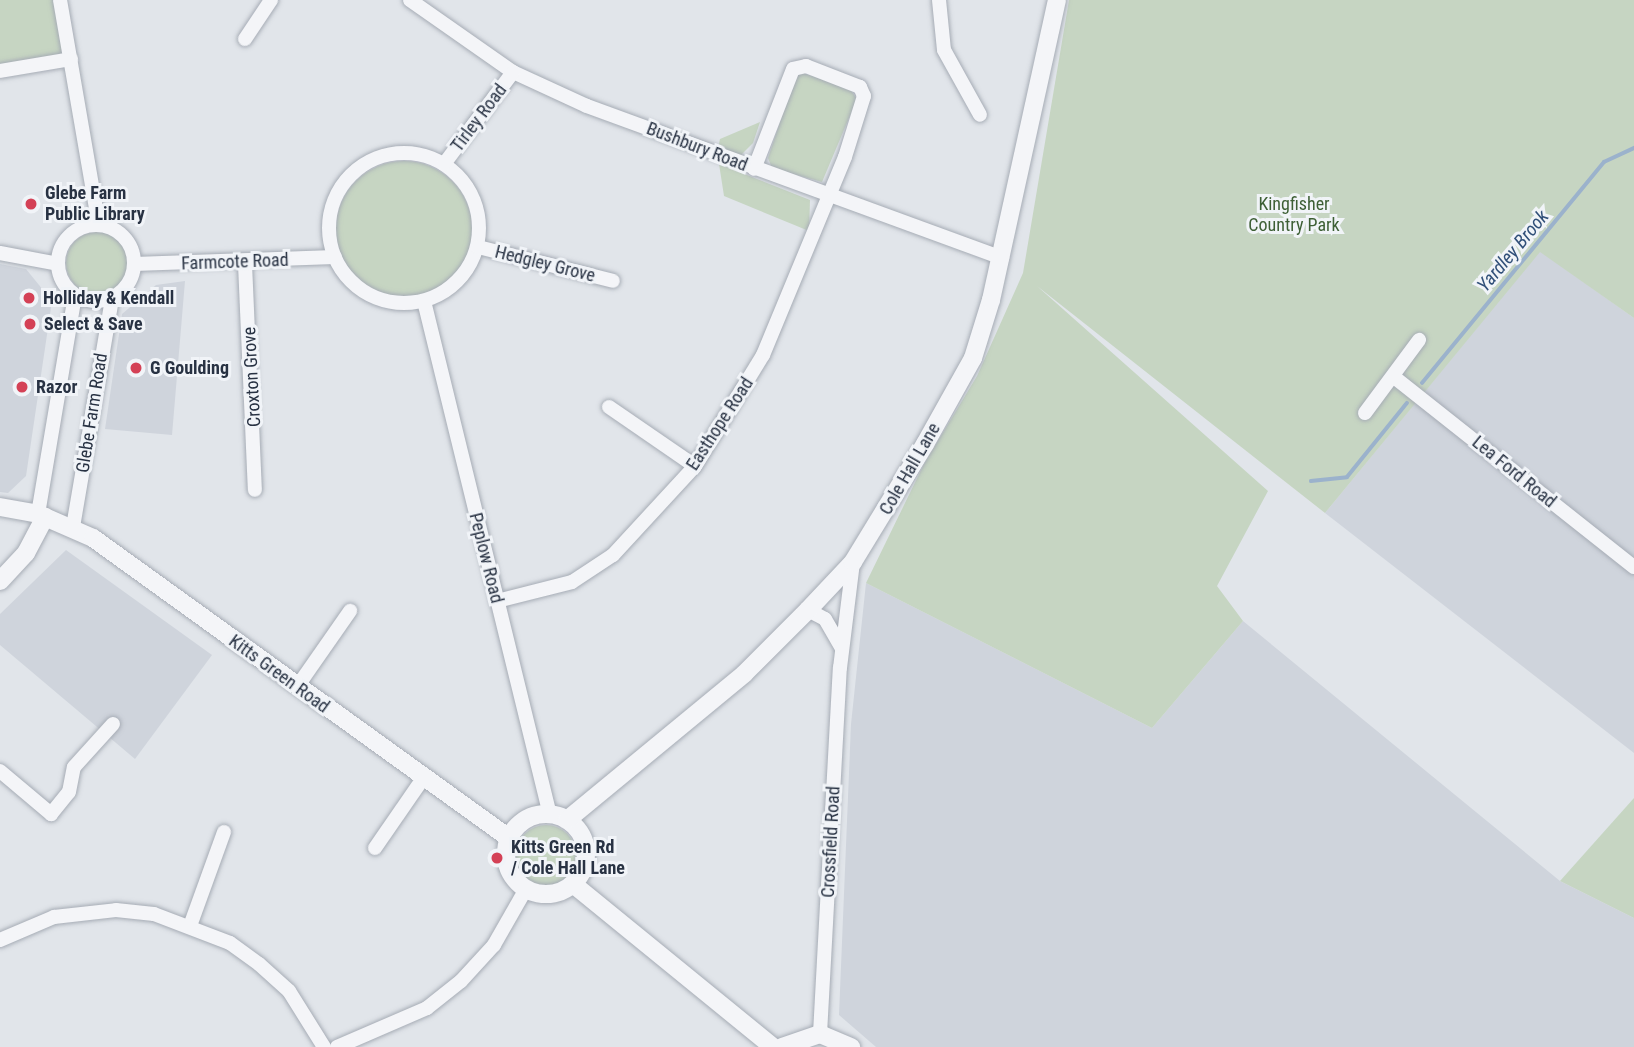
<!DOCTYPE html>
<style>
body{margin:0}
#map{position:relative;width:1634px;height:1047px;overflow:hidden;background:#e1e5ea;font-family:"Roboto Condensed",sans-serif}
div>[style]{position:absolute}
.built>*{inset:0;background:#cfd4dc}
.green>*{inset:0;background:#c6d5c2}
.round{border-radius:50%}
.stream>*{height:3.5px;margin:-1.75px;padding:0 1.75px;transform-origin:1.75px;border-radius:1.75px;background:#9bb2cc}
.roads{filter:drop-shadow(0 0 2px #a6acb5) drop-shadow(0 0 2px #a6acb5)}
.minor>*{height:14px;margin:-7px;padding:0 7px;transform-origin:7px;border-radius:7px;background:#f4f5f8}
.minor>.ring{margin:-7px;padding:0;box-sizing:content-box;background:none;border:14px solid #f4f5f8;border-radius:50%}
.tertiary>*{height:18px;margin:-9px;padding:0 9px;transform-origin:9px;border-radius:9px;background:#f4f5f8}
.tertiary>.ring{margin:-9px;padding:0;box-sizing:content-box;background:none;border:18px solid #f4f5f8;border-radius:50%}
.dots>*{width:19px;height:19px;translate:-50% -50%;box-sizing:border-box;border:4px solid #f1f4f8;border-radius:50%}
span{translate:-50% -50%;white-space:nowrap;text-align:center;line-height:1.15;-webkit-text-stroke:6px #f1f4f8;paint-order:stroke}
.street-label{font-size:18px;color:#283243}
.poi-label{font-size:18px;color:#283243;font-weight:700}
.left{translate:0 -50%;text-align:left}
.park-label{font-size:18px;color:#3d5f35}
.water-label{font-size:19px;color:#315079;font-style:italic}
</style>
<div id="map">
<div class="built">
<div style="clip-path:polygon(1540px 251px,1634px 318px,1634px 753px,1325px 513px)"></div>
<div style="clip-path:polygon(0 264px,26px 269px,52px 301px,26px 476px,8px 493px,0 492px)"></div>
<div style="clip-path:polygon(185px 281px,172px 435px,105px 429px,122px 314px,156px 285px)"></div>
<div style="clip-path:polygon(66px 550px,212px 655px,135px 759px,0 645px,0 614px)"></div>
<div style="clip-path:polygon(866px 583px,1152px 728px,1243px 621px,1560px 881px,1634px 918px,1634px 1047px,876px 1047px,839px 1015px,851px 724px)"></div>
</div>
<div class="green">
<div style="clip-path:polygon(0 0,57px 0,67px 55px,0 65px)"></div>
<div style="clip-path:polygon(1069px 0,1634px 0,1634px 318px,1540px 252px,1325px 513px,1037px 286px,1268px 491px,1217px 586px,1243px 621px,1152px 728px,866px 583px,924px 464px,977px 376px,1023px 273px)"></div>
<div style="clip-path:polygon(803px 73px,849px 88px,857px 99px,822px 182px,772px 168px,768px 158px,795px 77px)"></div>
<div style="clip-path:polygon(760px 122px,753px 143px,740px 156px,718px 148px,720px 139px)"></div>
<div class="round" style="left:336px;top:161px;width:136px;height:136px"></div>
<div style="clip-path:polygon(719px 164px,810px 200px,809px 231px,724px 196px)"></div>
<div class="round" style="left:66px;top:232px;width:62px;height:62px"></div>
<div style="clip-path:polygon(1634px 798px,1634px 918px,1560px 881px)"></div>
<div class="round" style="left:516px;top:825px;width:60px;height:60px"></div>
</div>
<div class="stream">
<div style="left:1422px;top:383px;width:286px;rotate:-50.5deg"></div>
<div style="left:1604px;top:162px;width:33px;rotate:-25deg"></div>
<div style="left:1311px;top:481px;width:36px;rotate:-6deg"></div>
<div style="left:1347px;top:477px;width:95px;rotate:-51deg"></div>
</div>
<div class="roads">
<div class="minor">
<div style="left:60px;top:0;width:228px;rotate:80.2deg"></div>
<div style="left:410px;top:0;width:126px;rotate:35deg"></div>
<div style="left:513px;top:72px;width:81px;rotate:24.7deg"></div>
<div style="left:587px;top:106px;width:442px;rotate:20.1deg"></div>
<div style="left:939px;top:0;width:50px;rotate:84.3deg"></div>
<div style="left:944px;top:50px;width:74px;rotate:61deg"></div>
<div style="left:245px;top:39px;width:47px;rotate:-56.3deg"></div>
<div style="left:0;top:71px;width:72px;rotate:-9.6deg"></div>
<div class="ring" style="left:329px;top:153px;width:136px;height:136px"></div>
<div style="left:444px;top:164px;width:115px;rotate:-53.1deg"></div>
<div class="ring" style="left:58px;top:225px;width:62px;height:62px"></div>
<div style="left:478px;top:247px;width:139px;rotate:14.1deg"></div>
<div style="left:0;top:253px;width:59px;rotate:10.7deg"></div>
<div style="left:134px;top:264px;width:201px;rotate:-2deg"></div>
<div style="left:245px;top:264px;width:226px;rotate:87.5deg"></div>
<div style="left:424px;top:301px;width:529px;rotate:76.23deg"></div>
<div style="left:1394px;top:377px;width:306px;rotate:38.4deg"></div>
<div style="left:609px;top:407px;width:104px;rotate:34.5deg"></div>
<div style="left:1365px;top:413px;width:91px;rotate:-53.5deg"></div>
<div style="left:38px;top:514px;width:222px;rotate:-80.4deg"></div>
<div style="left:73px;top:527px;width:232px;rotate:-80.3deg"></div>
<div style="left:497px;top:601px;width:77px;rotate:-14.2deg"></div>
<div style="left:572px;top:582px;width:49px;rotate:-33.4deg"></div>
<div style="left:613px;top:555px;width:121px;rotate:-47.3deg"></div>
<div style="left:695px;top:466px;width:130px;rotate:-58.5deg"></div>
<div style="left:763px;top:355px;width:214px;rotate:-67.5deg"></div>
<div style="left:845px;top:157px;width:64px;rotate:-72.7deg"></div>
<div style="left:864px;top:96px;width:10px;rotate:-114deg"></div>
<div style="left:860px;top:87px;width:58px;rotate:-158.7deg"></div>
<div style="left:806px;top:66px;width:13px;rotate:167deg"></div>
<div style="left:793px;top:69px;width:107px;rotate:111.3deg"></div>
<div style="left:808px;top:610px;width:19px;rotate:28deg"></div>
<div style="left:825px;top:619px;width:34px;rotate:60deg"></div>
<div style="left:297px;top:687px;width:93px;rotate:-55.1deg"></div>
<div style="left:0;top:771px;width:67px;rotate:40.1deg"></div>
<div style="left:51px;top:814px;width:28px;rotate:-51deg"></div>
<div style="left:69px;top:792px;width:25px;rotate:-79deg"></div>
<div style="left:74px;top:767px;width:58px;rotate:-47.8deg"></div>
<div style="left:375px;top:848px;width:86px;rotate:-55.4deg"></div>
<div style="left:190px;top:926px;width:100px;rotate:-70.1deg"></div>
<div style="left:0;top:940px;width:59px;rotate:-23.1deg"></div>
<div style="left:54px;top:917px;width:62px;rotate:-6.4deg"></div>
<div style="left:116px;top:910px;width:38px;rotate:6deg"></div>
<div style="left:154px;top:914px;width:81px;rotate:20.9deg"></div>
<div style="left:230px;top:943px;width:36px;rotate:36deg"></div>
<div style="left:259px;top:964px;width:40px;rotate:42deg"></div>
<div style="left:289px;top:991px;width:66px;rotate:58deg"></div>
<div style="left:820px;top:1034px;width:367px;rotate:-86.9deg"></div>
<div style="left:840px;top:668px;width:107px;rotate:-83deg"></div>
<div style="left:337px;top:1047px;width:98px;rotate:-23.4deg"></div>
<div style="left:427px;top:1008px;width:43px;rotate:-38.5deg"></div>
<div style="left:461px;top:981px;width:49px;rotate:-47.5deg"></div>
<div style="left:494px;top:945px;width:64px;rotate:-60.3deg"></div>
</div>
<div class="tertiary">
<div style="left:0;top:507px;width:39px;rotate:10deg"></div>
<div style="left:38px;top:514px;width:60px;rotate:23.6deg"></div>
<div style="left:93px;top:538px;width:513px;rotate:35.8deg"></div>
<div style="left:0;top:581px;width:38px;rotate:-47deg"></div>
<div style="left:26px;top:553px;width:41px;rotate:-62.2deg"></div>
<div class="ring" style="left:506px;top:814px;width:62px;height:62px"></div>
<div style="left:567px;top:820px;width:229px;rotate:-39.5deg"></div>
<div style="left:744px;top:674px;width:91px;rotate:-45deg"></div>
<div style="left:808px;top:610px;width:66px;rotate:-46.8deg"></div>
<div style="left:853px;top:562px;width:138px;rotate:-58.6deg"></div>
<div style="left:925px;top:444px;width:98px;rotate:-60.8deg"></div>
<div style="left:973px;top:358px;width:61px;rotate:-72.8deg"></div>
<div style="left:991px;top:300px;width:307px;rotate:-77.6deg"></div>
<div style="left:573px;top:884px;width:258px;rotate:39.2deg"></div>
<div style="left:782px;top:1047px;width:40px;rotate:-18.9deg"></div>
<div style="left:820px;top:1034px;width:34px;rotate:23deg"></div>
</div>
</div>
<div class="dots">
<div style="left:31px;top:204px;background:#d44156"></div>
<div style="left:29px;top:298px;background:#d44156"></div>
<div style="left:30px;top:324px;background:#d44156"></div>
<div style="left:136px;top:368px;background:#d44156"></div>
<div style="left:22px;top:387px;background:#d44156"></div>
<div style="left:497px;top:858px;background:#d44156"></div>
</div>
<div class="street-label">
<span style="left:479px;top:118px;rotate:-53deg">Tirley Road</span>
<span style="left:697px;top:147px;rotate:21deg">Bushbury Road</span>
<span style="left:235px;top:262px;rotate:-2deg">Farmcote Road</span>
<span style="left:545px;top:264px;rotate:14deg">Hedgley Grove</span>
<span style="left:252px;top:377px;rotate:-93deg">Croxton Grove</span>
<span style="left:92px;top:413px;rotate:-81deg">Glebe Farm Road</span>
<span style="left:720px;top:424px;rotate:-57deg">Easthope Road</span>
<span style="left:910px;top:469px;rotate:-60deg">Cole Hall Lane</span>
<span style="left:1514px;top:472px;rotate:39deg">Lea Ford Road</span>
<span style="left:486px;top:558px;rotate:76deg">Peplow Road</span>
<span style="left:279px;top:674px;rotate:36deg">Kitts Green Road</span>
<span style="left:831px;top:842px;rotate:-87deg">Crossfield Road</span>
</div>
<div class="poi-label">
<span class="left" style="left:45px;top:204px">Glebe Farm<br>Public Library</span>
<span class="left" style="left:43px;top:298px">Holliday &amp; Kendall</span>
<span class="left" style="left:44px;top:324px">Select &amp; Save</span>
<span class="left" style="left:150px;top:368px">G Goulding</span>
<span class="left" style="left:36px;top:387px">Razor</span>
<span class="left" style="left:511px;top:858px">Kitts Green Rd<br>/ Cole Hall Lane</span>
</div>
<div class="park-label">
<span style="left:1294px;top:215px">Kingfisher<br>Country Park</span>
</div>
<div class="water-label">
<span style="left:1513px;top:251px;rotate:-50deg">Yardley Brook</span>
</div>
</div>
